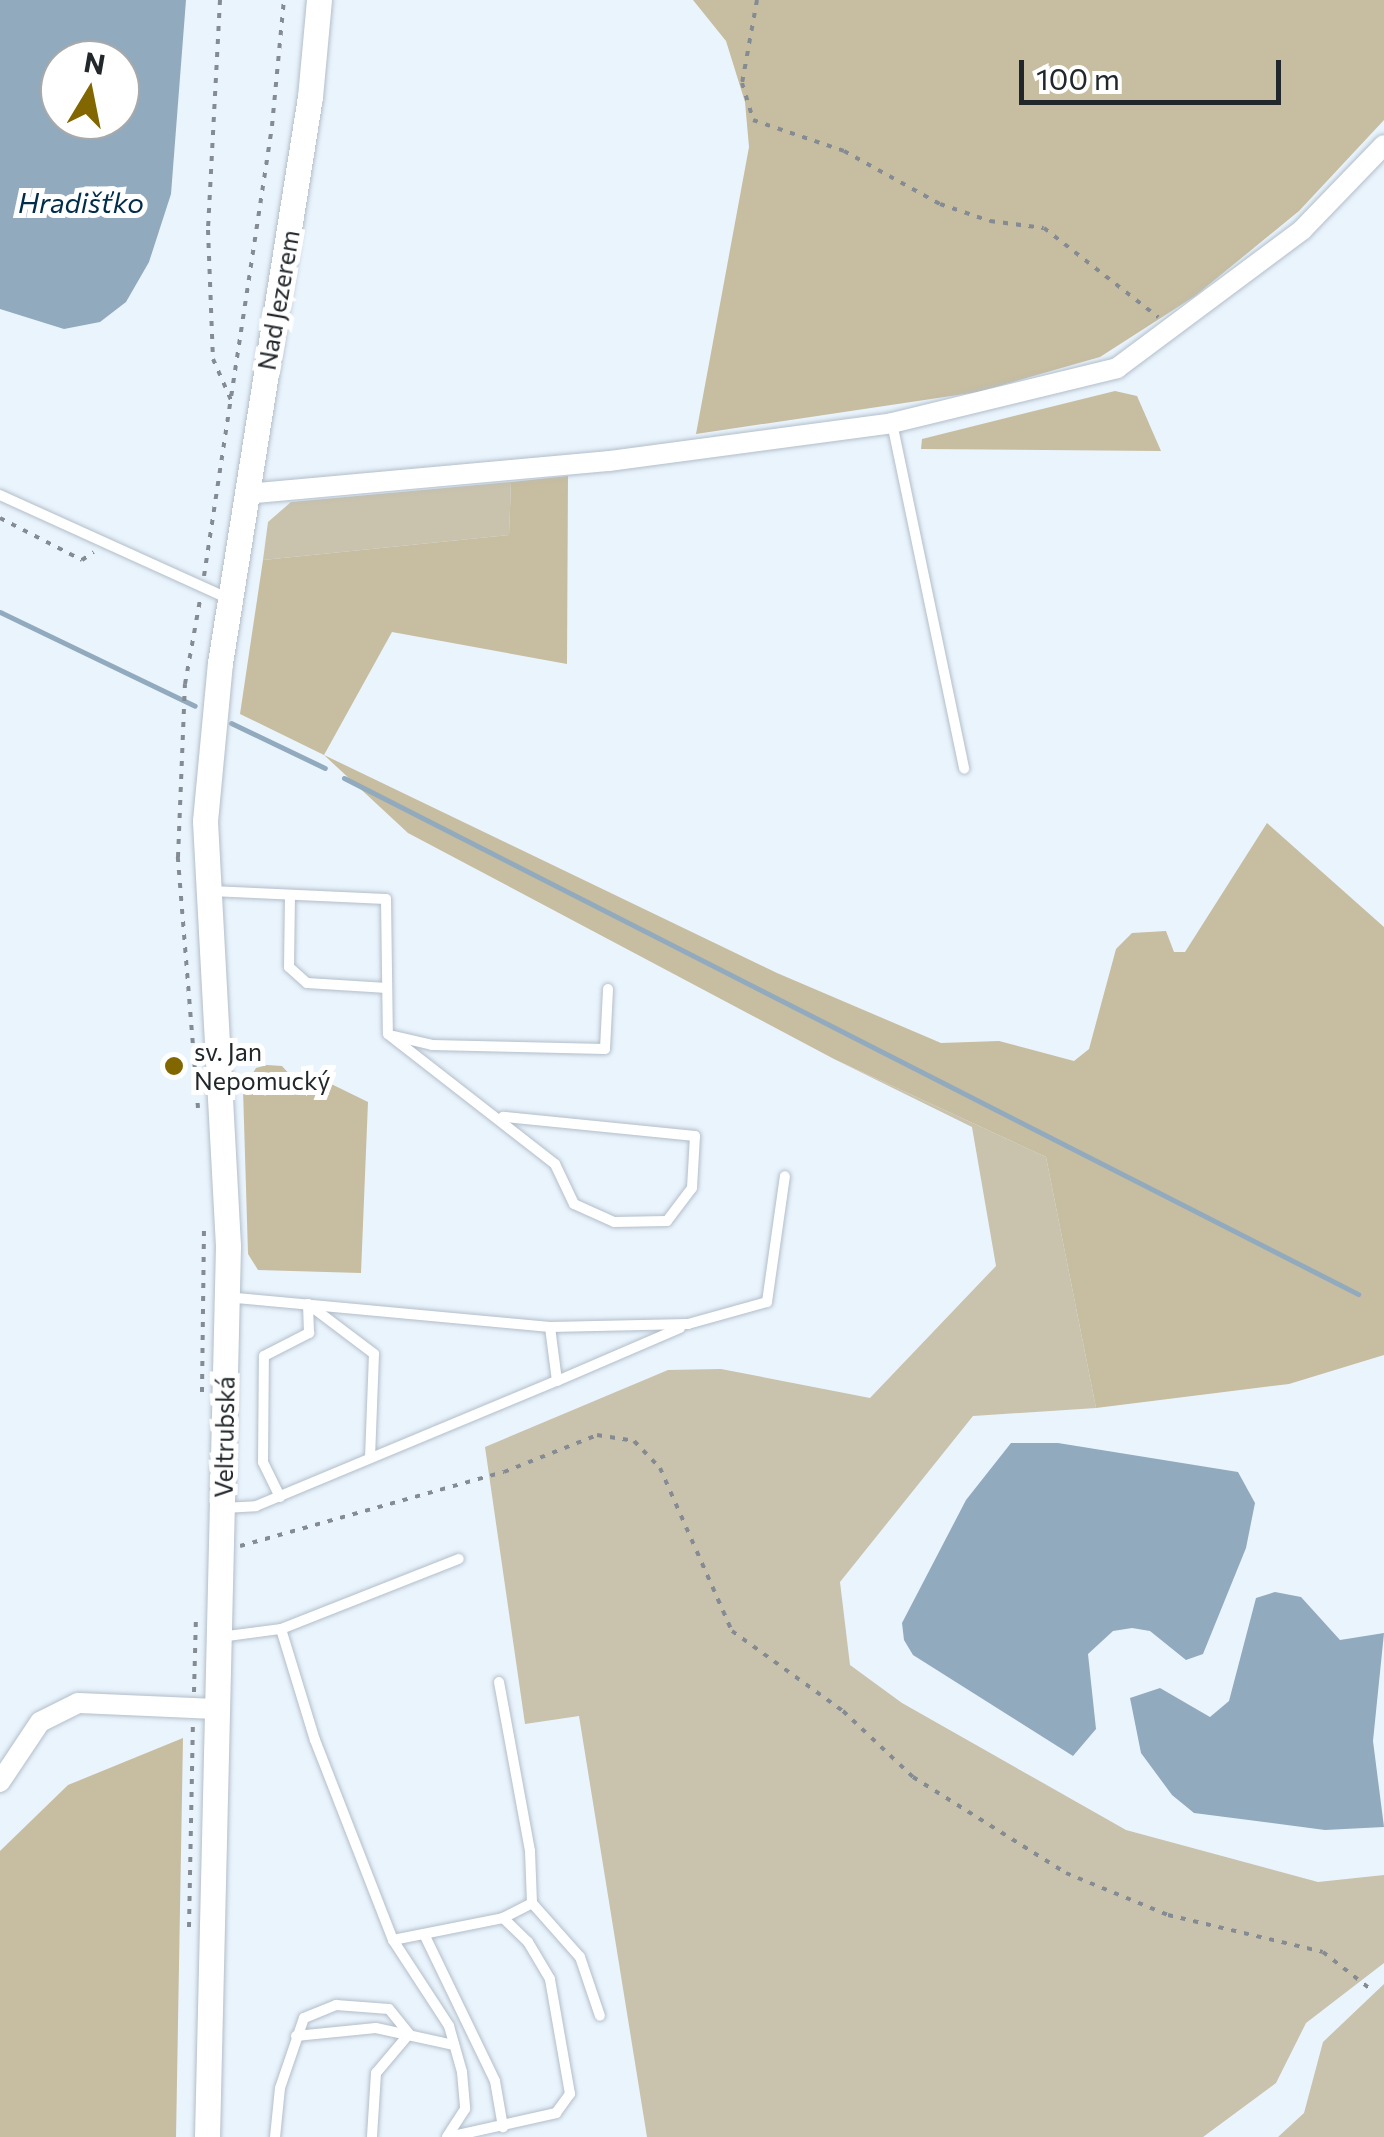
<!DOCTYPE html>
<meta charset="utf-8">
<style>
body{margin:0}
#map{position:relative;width:1384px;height:2137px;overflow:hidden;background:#eaf4fd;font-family:Commissioner,sans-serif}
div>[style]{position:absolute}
.green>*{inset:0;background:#c9c2ac}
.forest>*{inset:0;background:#c7bda0}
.water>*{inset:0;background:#91aabe}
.stream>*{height:5px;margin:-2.5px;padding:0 2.5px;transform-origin:2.5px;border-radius:2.5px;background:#91aabe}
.path>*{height:4px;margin-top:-2px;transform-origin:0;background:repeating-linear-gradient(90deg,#848b92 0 5px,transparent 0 13px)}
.roads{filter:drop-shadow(0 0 2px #b2bec9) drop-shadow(0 0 2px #b2bec9)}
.service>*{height:10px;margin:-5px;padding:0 5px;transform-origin:5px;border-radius:5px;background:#fff}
.minor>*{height:20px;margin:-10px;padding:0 10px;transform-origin:10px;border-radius:10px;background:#fff}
.tertiary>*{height:25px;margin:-12.5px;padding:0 12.5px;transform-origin:12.5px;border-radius:12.5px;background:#fff}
.dots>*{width:28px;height:28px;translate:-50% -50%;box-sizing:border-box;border:5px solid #fff;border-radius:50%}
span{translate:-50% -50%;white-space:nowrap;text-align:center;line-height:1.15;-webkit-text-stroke:10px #fff;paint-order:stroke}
.street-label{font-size:25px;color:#22272b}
.poi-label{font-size:25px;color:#22272b}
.left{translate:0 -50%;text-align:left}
.water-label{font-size:28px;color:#002d4a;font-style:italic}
.north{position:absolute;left:40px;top:40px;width:100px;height:100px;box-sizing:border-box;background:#fff;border:2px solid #a7a9aa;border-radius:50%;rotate:10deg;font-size:28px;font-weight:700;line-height:40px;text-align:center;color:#22272b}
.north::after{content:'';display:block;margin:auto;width:35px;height:45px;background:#826700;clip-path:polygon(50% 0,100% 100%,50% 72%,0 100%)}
.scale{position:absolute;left:1019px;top:60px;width:262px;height:45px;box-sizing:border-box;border:5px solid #22272b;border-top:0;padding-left:12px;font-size:30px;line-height:35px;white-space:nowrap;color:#22272b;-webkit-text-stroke:8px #fff;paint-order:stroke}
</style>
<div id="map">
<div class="green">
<div style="clip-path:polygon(511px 482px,509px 535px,263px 560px,268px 522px,291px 502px)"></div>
<div style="clip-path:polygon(834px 1059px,1046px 1157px,1096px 1408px,973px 1416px,840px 1582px,850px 1665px,902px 1703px,1126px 1830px,1318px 1882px,1384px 1875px,1384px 1963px,1306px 2023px,1276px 2083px,1203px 2137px,647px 2137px,579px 1716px,525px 1724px,485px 1447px,668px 1370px,721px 1369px,870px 1398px,996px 1266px,972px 1127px)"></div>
<div style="clip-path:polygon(1384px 1984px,1384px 2137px,1278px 2137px,1304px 2113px,1323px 2042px)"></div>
</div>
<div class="forest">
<div style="clip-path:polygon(693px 0,1384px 0,1384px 120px,1299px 211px,1195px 296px,1100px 357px,978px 392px,696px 434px,749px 147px,745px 102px,726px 41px)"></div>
<div style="clip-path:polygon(1115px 391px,1137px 396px,1161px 451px,921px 449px,922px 439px)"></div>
<div style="clip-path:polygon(568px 476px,567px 664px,392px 632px,324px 755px,777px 973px,941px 1043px,999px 1041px,1074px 1061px,1089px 1049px,1116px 949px,1132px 933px,1166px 931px,1174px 952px,1185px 952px,1267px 823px,1384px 927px,1384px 1355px,1289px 1384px,1096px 1408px,1046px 1157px,834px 1059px,408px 833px,324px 755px,240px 714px,263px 560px,509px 535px,511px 482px)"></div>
<div style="clip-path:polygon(267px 1065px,282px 1066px,292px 1077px,319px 1078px,368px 1102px,361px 1273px,258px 1270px,248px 1254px,243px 1089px,256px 1068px)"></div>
<div style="clip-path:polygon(183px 1738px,176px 2137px,0 2137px,0 1851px,68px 1785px)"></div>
</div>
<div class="water">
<div style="clip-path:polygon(evenodd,0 0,186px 0,171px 194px,149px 262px,126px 302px,100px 322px,64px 329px,0 309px,0 0,60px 60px,120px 60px,120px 120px,60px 120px,60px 60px)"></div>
<div style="clip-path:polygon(1011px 1443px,1058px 1443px,1238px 1472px,1255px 1503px,1246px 1548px,1203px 1654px,1186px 1660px,1150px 1631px,1132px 1628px,1113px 1631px,1088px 1654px,1096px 1729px,1073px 1756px,913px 1655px,904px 1640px,902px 1623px,966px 1500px)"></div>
<div style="clip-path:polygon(1275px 1592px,1301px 1597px,1340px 1640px,1384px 1633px,1373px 1741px,1384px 1827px,1325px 1830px,1194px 1813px,1172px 1795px,1141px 1753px,1130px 1698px,1160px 1688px,1210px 1717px,1229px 1701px,1256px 1598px)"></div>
</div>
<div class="stream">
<div style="left:0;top:612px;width:216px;rotate:25.7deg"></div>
<div style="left:231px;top:723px;width:104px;rotate:25.6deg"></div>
<div style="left:344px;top:778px;width:1138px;rotate:26.97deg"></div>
</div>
<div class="path">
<div style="left:220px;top:0;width:230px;rotate:93deg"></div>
<div style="left:208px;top:230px;width:129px;rotate:87.8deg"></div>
<div style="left:213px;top:359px;width:45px;rotate:66.3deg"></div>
<div style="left:757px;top:0;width:84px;rotate:100.2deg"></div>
<div style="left:742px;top:83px;width:39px;rotate:73deg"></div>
<div style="left:753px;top:120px;width:96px;rotate:18.8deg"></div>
<div style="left:844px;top:151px;width:110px;rotate:28.9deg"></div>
<div style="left:940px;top:204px;width:53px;rotate:18.8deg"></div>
<div style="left:990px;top:221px;width:54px;rotate:7.4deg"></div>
<div style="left:1044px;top:228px;width:145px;rotate:38deg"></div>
<div style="left:0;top:518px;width:92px;rotate:27.1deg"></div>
<div style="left:82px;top:560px;width:14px;rotate:-34deg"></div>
<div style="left:204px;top:576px;width:455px;rotate:-81.4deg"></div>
<div style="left:272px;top:126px;width:127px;rotate:-84.6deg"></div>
<div style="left:198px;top:1108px;width:252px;rotate:-94.6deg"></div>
<div style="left:178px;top:857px;width:173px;rotate:-87.7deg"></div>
<div style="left:185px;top:684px;width:85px;rotate:-79.9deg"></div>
<div style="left:202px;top:1392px;width:165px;rotate:-89.3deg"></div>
<div style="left:240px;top:1546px;width:274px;rotate:-15.7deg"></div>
<div style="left:504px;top:1472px;width:100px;rotate:-21.7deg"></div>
<div style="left:597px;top:1435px;width:37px;rotate:9deg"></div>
<div style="left:634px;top:1441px;width:37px;rotate:46deg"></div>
<div style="left:660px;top:1468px;width:178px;rotate:66.2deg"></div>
<div style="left:732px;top:1631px;width:137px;rotate:35.8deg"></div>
<div style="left:843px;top:1711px;width:96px;rotate:43.3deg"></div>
<div style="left:913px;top:1777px;width:181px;rotate:32.1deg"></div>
<div style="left:1066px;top:1873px;width:110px;rotate:22.4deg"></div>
<div style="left:1168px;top:1915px;width:159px;rotate:13.4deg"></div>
<div style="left:1323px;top:1952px;width:58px;rotate:38deg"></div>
<div style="left:194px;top:1692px;width:75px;rotate:-88.5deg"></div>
<div style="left:189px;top:1927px;width:200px;rotate:-88.9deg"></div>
</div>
<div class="roads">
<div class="service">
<div style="left:892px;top:423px;width:353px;rotate:78.2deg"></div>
<div style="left:0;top:495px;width:252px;rotate:24.4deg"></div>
<div style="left:211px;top:891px;width:175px;rotate:2.6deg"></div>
<div style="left:386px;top:899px;width:135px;rotate:89.2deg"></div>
<div style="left:388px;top:1034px;width:212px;rotate:37.9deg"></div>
<div style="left:555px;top:1164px;width:44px;rotate:64.6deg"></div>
<div style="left:574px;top:1204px;width:44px;rotate:24.2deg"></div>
<div style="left:614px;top:1222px;width:53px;rotate:-1.1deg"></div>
<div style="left:667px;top:1221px;width:41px;rotate:-52.9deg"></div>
<div style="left:692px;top:1188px;width:52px;rotate:-86.7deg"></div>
<div style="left:695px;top:1136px;width:193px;rotate:-174.3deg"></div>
<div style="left:290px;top:895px;width:72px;rotate:90.8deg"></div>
<div style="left:289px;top:967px;width:24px;rotate:42deg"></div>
<div style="left:307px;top:983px;width:80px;rotate:3.6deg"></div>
<div style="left:394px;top:1036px;width:39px;rotate:13deg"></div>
<div style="left:432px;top:1045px;width:173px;rotate:1.3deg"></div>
<div style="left:605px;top:1049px;width:60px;rotate:-87.1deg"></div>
<div style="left:550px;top:1327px;width:138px;rotate:-1.2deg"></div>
<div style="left:688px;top:1324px;width:82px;rotate:-15.6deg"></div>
<div style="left:767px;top:1302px;width:127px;rotate:-81.9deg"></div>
<div style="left:557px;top:1381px;width:134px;rotate:-23.3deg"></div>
<div style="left:280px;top:1497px;width:39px;rotate:-116deg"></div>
<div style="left:263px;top:1462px;width:106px;rotate:-89.5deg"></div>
<div style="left:264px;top:1356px;width:51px;rotate:-27.1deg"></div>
<div style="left:309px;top:1333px;width:29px;rotate:-92deg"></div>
<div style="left:308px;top:1304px;width:83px;rotate:37.1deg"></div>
<div style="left:374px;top:1354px;width:104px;rotate:92.2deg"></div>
<div style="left:223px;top:1508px;width:33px;rotate:-3deg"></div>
<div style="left:256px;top:1506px;width:326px;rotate:-22.6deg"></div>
<div style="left:557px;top:1381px;width:54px;rotate:-97.4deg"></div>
<div style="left:550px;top:1327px;width:323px;rotate:-174.7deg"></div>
<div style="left:281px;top:1629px;width:116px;rotate:73deg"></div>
<div style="left:315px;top:1740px;width:215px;rotate:68.7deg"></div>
<div style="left:393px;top:1940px;width:112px;rotate:-11.3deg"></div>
<div style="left:503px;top:1918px;width:33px;rotate:-27deg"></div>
<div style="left:532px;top:1903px;width:72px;rotate:48.4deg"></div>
<div style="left:580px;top:1957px;width:62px;rotate:71.3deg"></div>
<div style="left:220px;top:1637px;width:62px;rotate:-7.5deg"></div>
<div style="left:281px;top:1629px;width:191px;rotate:-21.5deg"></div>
<div style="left:499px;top:1682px;width:172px;rotate:79.6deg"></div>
<div style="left:530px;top:1851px;width:52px;rotate:87.8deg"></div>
<div style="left:424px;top:1934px;width:163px;rotate:64.2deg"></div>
<div style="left:495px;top:2081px;width:47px;rotate:80.1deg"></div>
<div style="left:393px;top:1940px;width:103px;rotate:56.9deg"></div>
<div style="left:449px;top:2026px;width:48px;rotate:74.2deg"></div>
<div style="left:462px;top:2072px;width:37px;rotate:85deg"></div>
<div style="left:465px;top:2109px;width:33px;rotate:123deg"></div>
<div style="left:296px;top:2036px;width:80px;rotate:-5.7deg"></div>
<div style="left:376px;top:2028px;width:80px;rotate:12.3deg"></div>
<div style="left:275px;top:2137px;width:49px;rotate:-84.2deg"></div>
<div style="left:280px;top:2088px;width:74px;rotate:-71.1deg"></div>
<div style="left:304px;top:2018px;width:35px;rotate:-22deg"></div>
<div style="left:336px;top:2005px;width:53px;rotate:4.3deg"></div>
<div style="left:389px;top:2009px;width:32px;rotate:51deg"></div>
<div style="left:409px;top:2034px;width:51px;rotate:130.2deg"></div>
<div style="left:376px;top:2073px;width:64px;rotate:93.6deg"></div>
<div style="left:449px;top:2137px;width:110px;rotate:-12.6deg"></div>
<div style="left:556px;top:2113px;width:24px;rotate:-54deg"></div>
<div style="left:570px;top:2094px;width:117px;rotate:-99.9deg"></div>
<div style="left:550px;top:1979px;width:43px;rotate:-120.7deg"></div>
<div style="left:528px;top:1942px;width:35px;rotate:-136deg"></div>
</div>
<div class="minor">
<div style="left:246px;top:494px;width:364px;rotate:-5.2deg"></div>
<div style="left:609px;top:461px;width:286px;rotate:-7.6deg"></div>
<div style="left:892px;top:423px;width:232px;rotate:-13.7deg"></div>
<div style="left:1117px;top:368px;width:231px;rotate:-36.7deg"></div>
<div style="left:1302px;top:230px;width:118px;rotate:-46deg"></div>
<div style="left:0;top:1782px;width:72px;rotate:-56.3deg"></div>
<div style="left:40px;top:1722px;width:42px;rotate:-26.6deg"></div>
<div style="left:78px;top:1703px;width:139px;rotate:2.5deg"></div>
</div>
<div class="tertiary">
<div style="left:207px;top:2137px;width:891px;rotate:-88.65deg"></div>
<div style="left:228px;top:1246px;width:426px;rotate:-93.1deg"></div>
<div style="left:205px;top:821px;width:159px;rotate:-84.6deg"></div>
<div style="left:220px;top:663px;width:573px;rotate:-80.97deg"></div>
<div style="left:310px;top:97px;width:97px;rotate:-84.7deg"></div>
</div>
</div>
<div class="dots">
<div style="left:174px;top:1066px;background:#826700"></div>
</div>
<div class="street-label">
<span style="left:278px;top:300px;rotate:-80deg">Nad Jezerem</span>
<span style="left:224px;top:1437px;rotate:-89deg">Veltrubská</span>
</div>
<div class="poi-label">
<span class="left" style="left:194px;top:1066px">sv. Jan<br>Nepomucký</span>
</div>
<div class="water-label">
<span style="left:81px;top:202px">Hradišťko</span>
</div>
<div class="north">N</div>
<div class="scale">100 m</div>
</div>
